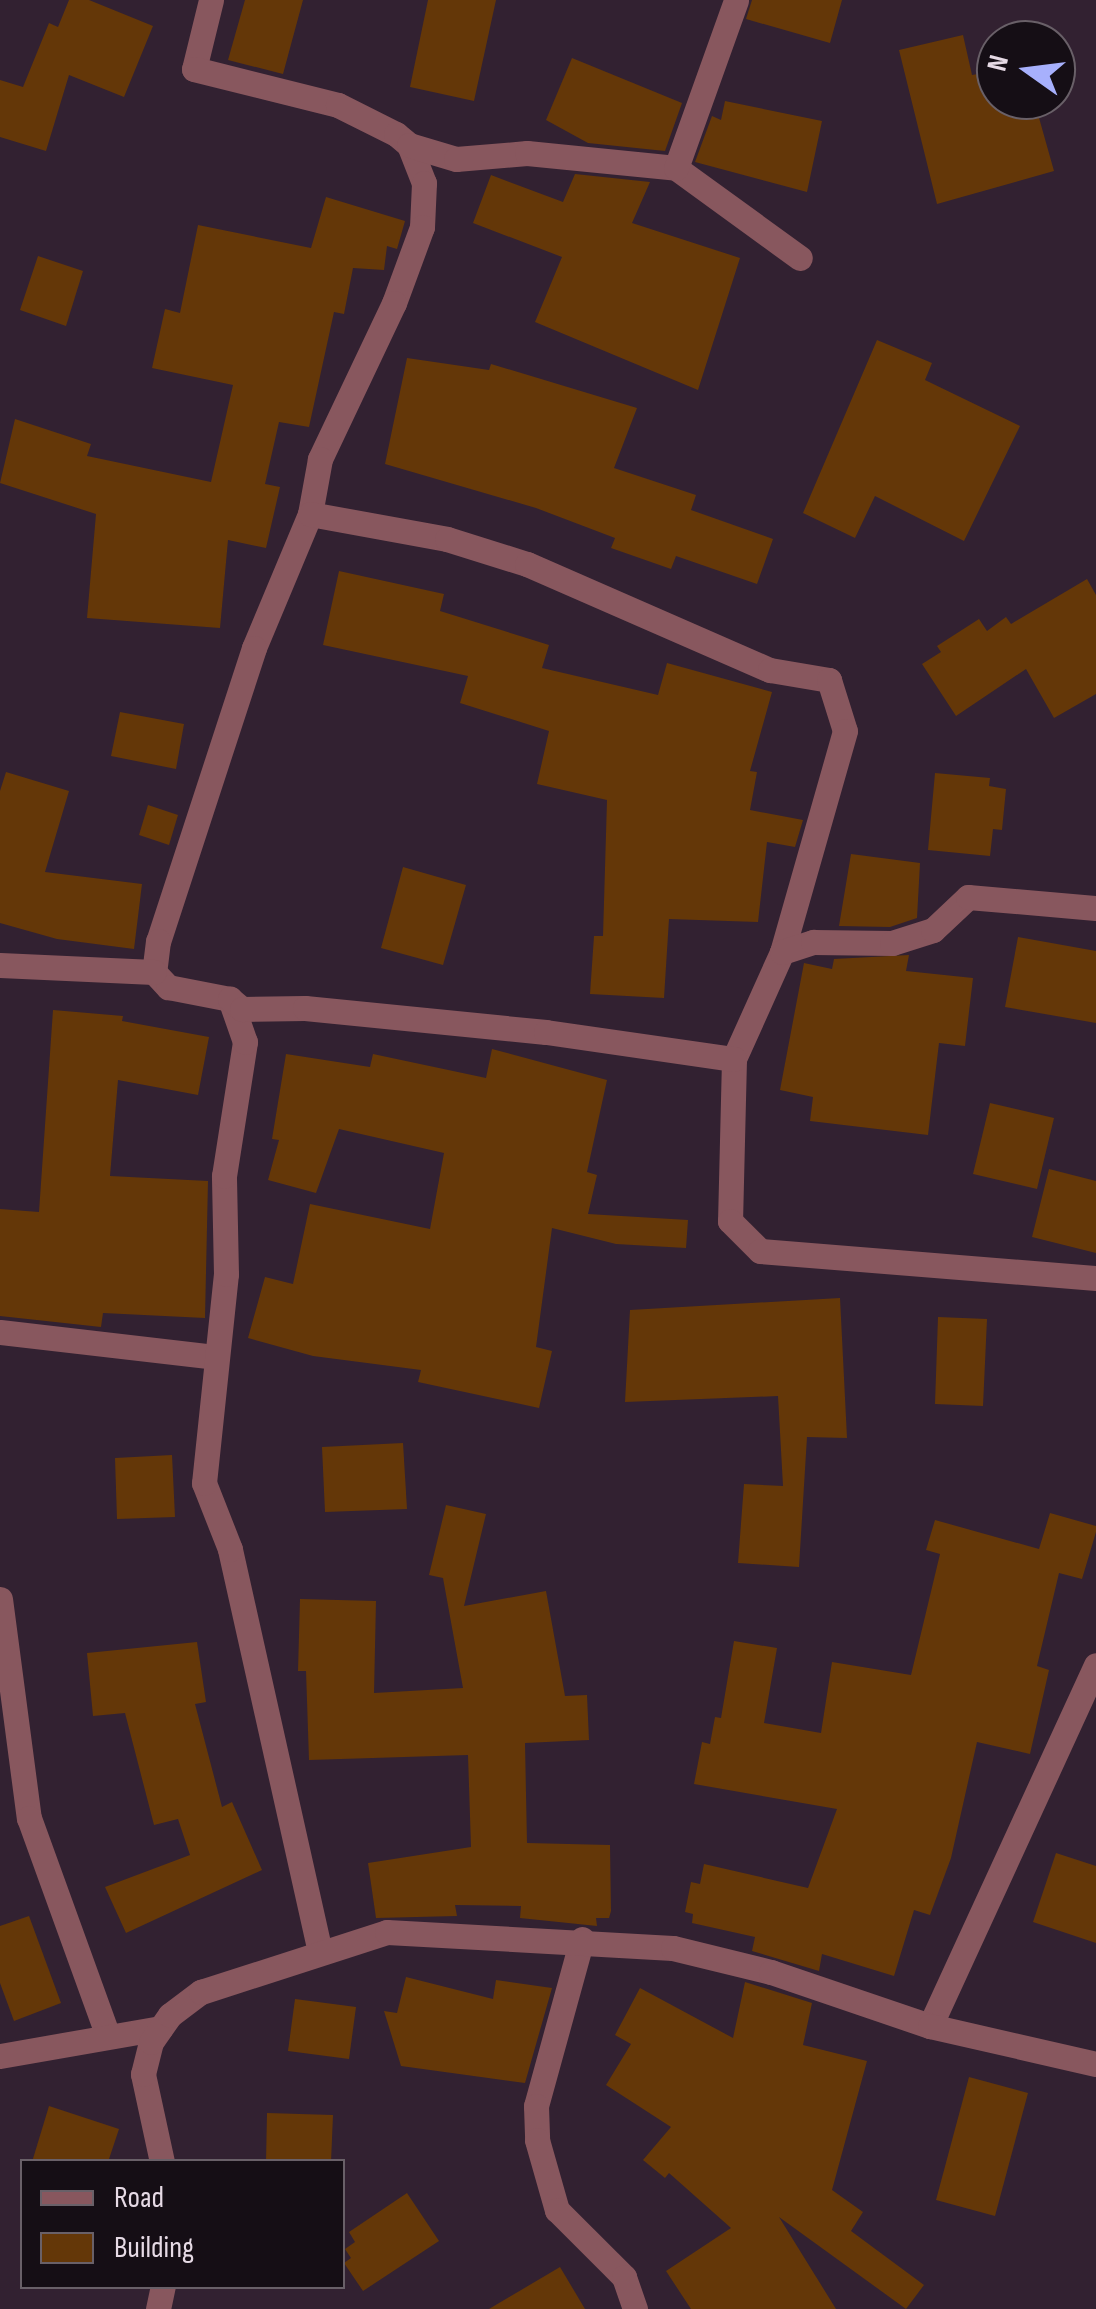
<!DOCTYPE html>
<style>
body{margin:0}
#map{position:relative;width:1096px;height:2309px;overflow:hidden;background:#322131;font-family:"Sofia Sans Condensed",sans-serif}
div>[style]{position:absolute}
.building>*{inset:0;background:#643708}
.street>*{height:25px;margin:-12.5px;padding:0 12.5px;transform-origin:12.5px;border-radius:12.5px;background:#88575e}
span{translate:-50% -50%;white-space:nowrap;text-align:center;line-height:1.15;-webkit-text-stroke:9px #150e15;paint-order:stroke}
.legend{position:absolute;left:20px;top:2159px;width:325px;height:130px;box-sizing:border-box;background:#150e15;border:2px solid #696068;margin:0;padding:12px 18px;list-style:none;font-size:30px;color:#e6dae5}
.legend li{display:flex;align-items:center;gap:20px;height:50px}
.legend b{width:50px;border:2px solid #696068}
.north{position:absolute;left:976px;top:20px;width:100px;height:100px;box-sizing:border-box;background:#150e15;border:2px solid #696068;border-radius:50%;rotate:284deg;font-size:28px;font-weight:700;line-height:40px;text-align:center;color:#e6dae5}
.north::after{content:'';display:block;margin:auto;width:35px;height:45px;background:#a7b0fc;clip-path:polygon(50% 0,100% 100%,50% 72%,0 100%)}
</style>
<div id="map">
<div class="building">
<div style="clip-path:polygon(69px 0,89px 0,153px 26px,124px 97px,69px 75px,46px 151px,0 137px,0 80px,23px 87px,49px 23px,58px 27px)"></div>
<div style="clip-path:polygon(245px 0,303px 0,283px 74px,228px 60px)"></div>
<div style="clip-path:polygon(428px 0,496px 0,474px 101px,410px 87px)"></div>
<div style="clip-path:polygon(752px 0,842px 0,830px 43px,746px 19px)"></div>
<div style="clip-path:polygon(963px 35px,972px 75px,996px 71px,996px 100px,1034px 100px,1054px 171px,937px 204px,899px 50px)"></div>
<div style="clip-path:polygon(572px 58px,682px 103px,665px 151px,588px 143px,546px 120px)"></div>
<div style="clip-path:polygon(725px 101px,822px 121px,807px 192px,695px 162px,712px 116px,721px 120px)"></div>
<div style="clip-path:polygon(575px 174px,650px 182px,632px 223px,740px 258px,698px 390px,535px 322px,562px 257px,473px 223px,491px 175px,563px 202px)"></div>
<div style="clip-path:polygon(326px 197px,405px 221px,397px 249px,387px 246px,384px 270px,353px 268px,344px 314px,334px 312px,309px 427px,279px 422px,265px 484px,280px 487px,266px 548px,228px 540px,220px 628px,87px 618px,96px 514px,0 483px,15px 419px,91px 444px,87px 456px,211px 482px,233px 385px,152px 368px,165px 309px,180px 313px,198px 225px,311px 248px)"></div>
<div style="clip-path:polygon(38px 256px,83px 271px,66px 326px,20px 310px)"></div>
<div style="clip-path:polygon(877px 340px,932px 363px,925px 380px,1020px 426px,964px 541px,875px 496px,855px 538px,803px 513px)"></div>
<div style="clip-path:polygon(407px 358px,489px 370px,491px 364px,637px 408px,614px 468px,696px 495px,691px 510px,773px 539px,757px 584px,676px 556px,671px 569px,611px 548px,615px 538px,536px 508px,385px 464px)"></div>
<div style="clip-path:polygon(339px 571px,444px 594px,440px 611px,549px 645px,542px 668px,658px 695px,667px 663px,772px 692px,750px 771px,757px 772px,750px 810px,803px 820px,795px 847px,767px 842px,758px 922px,669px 919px,664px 998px,590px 994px,594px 936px,603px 936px,607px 800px,537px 784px,549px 731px,460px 703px,468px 676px,323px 645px)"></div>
<div style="clip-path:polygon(1087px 579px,1096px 595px,1096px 694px,1054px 718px,1026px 669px,956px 716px,922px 664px,941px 652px,937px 646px,979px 619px,987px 631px,1006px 617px,1011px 624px)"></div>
<div style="clip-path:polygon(120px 712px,184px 724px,176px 769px,111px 756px)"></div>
<div style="clip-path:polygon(6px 772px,69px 791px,45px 872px,142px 884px,134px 949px,57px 939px,0 923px,0 791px)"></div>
<div style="clip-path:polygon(935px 773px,990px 778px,989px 786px,1006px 789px,1002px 830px,993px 829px,990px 856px,928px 850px)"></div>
<div style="clip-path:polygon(148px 805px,178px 815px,169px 845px,139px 835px)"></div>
<div style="clip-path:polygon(851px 854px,920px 863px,917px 918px,890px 927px,839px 926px)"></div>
<div style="clip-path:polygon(403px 867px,466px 885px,443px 965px,381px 948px)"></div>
<div style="clip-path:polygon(1018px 937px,1096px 951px,1096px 1023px,1005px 1007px)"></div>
<div style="clip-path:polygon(909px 955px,906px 971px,973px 978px,965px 1046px,939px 1043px,928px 1135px,810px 1121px,813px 1097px,780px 1090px,804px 963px,832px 969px,834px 959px)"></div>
<div style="clip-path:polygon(53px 1010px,123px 1016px,122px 1021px,209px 1037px,198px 1095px,118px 1080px,110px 1176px,208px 1181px,205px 1318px,103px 1313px,101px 1327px,0 1316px,0 1209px,39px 1212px)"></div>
<div style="clip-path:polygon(492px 1049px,607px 1080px,587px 1172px,597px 1175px,588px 1214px,688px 1220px,686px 1248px,616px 1244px,552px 1228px,536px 1347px,552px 1351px,539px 1408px,418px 1382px,421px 1370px,313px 1356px,248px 1338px,265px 1277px,293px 1284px,310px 1204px,430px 1229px,444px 1153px,339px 1129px,316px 1193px,268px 1180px,279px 1140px,272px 1139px,286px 1054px,370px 1067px,373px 1054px,486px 1078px)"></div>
<div style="clip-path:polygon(990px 1103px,1054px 1118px,1037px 1189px,973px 1174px)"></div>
<div style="clip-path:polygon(1049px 1169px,1096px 1181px,1096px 1253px,1032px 1237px)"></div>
<div style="clip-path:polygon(840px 1298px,847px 1438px,807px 1437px,799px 1567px,738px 1563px,744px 1484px,783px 1486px,778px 1396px,625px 1402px,630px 1310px)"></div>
<div style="clip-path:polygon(938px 1317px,987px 1319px,983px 1406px,935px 1404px)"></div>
<div style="clip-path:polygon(403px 1443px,407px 1509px,325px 1512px,322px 1447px)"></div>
<div style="clip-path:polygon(172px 1455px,175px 1517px,117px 1519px,115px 1458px)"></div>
<div style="clip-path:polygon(446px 1505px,486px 1514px,464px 1606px,546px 1591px,565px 1696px,587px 1695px,589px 1740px,525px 1743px,527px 1843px,610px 1845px,611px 1911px,609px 1918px,596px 1918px,597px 1926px,520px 1918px,521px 1906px,455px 1905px,457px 1916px,376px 1918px,368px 1863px,471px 1847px,468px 1755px,309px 1760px,306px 1671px,298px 1671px,300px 1599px,376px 1601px,374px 1693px,463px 1688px,443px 1578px,429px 1575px)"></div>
<div style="clip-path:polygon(1050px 1513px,1096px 1526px,1096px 1532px,1082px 1579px,1059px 1573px,1037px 1666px,1049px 1670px,1030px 1754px,977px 1742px,951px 1858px,930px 1915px,914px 1910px,894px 1976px,822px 1954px,819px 1971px,752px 1951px,755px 1937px,692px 1923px,693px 1914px,685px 1912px,691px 1882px,700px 1884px,704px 1864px,808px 1888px,837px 1809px,694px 1784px,702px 1742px,710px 1744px,715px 1717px,721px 1718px,734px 1641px,777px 1648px,764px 1723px,821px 1733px,832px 1662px,911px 1675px,940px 1554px,926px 1550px,935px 1520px,1039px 1549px)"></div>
<div style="clip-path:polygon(197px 1642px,206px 1702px,195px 1704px,222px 1807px,232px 1802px,262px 1870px,126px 1933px,105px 1887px,190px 1855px,178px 1819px,154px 1825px,125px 1713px,93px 1716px,87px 1653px)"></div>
<div style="clip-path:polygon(1056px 1853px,1096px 1866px,1096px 1943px,1033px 1922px)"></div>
<div style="clip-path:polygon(29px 1916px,61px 2003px,14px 2021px,0 1983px,0 1926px)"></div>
<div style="clip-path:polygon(406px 1977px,493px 1999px,496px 1980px,552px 1988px,525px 2083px,401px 2066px,384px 2011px,397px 2013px)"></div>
<div style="clip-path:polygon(745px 1982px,812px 2003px,803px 2045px,867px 2061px,832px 2190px,863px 2212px,851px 2231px,924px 2285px,906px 2309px,779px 2217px,836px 2309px,691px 2309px,666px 2271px,731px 2228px,669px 2173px,665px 2178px,643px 2160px,671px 2127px,606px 2085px,631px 2044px,615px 2035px,640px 1988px,733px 2038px)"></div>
<div style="clip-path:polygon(295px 1999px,356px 2007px,349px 2059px,288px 2051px)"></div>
<div style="clip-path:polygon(969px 2077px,1028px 2093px,995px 2216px,936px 2200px)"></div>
<div style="clip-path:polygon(49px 2106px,119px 2129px,108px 2162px,32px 2162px)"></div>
<div style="clip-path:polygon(267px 2113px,333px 2115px,331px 2162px,266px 2162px)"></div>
<div style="clip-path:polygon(407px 2193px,439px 2241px,363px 2291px,344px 2263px,351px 2258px,345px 2249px,355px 2242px,349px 2232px)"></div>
<div style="clip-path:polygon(560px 2267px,585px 2309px,489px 2309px)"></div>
</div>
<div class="street">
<div style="left:211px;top:0;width:71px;rotate:103.8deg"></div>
<div style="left:194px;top:69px;width:148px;rotate:14deg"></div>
<div style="left:338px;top:105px;width:65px;rotate:26.6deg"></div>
<div style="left:396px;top:134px;width:17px;rotate:40deg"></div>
<div style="left:409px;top:145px;width:41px;rotate:68.5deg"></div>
<div style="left:424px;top:183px;width:44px;rotate:92.6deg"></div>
<div style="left:422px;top:227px;width:81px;rotate:110.2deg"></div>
<div style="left:394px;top:303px;width:173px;rotate:115.4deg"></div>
<div style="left:320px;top:459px;width:56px;rotate:100.3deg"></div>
<div style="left:310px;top:514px;width:145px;rotate:112.7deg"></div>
<div style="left:254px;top:648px;width:308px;rotate:108.1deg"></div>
<div style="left:158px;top:941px;width:31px;rotate:97deg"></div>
<div style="left:154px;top:972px;width:21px;rotate:47deg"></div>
<div style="left:168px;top:987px;width:63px;rotate:11deg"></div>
<div style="left:409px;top:145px;width:49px;rotate:16.6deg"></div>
<div style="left:456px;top:159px;width:71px;rotate:-4.8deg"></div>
<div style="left:527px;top:153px;width:150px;rotate:5.7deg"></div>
<div style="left:676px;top:168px;width:153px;rotate:36deg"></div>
<div style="left:676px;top:168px;width:178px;rotate:-70.3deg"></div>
<div style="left:310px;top:514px;width:139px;rotate:10.3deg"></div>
<div style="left:447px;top:539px;width:84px;rotate:17.4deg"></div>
<div style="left:527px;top:564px;width:265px;rotate:23.6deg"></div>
<div style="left:770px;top:670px;width:60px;rotate:9.6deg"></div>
<div style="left:829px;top:680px;width:53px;rotate:72.6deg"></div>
<div style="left:845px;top:731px;width:230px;rotate:105.9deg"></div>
<div style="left:782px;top:952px;width:117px;rotate:114.2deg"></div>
<div style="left:734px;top:1059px;width:162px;rotate:91.4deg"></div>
<div style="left:730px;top:1221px;width:42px;rotate:45deg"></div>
<div style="left:760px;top:1251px;width:337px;rotate:4.6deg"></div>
<div style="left:782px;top:952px;width:33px;rotate:-18deg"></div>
<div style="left:813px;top:942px;width:79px;rotate:0.7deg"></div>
<div style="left:892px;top:943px;width:43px;rotate:-17.6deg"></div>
<div style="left:933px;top:930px;width:48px;rotate:-43.3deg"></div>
<div style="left:968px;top:897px;width:128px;rotate:4.9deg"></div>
<div style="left:0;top:965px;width:154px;rotate:2.6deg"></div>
<div style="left:0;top:1332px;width:216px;rotate:6.6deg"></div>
<div style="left:0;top:1599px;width:221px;rotate:82.5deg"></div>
<div style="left:29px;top:1818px;width:230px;rotate:70.1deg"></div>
<div style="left:582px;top:1939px;width:173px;rotate:105.4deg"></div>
<div style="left:536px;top:2106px;width:34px;rotate:88deg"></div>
<div style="left:537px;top:2140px;width:73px;rotate:74.1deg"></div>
<div style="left:557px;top:2210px;width:95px;rotate:45deg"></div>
<div style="left:624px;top:2277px;width:34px;rotate:71deg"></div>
<div style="left:320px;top:1952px;width:413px;rotate:-102.6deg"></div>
<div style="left:230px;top:1549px;width:71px;rotate:-111.5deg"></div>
<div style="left:204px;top:1483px;width:210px;rotate:-84deg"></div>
<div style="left:226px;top:1274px;width:98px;rotate:-91.2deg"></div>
<div style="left:224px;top:1176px;width:136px;rotate:-81.1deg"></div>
<div style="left:245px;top:1042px;width:46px;rotate:-109.2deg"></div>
<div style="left:230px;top:999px;width:16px;rotate:40deg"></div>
<div style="left:242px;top:1009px;width:63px;rotate:-0.9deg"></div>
<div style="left:305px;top:1008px;width:242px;rotate:5.7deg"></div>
<div style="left:546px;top:1032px;width:190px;rotate:8.2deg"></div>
<div style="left:930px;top:2026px;width:397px;rotate:-65.3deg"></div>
<div style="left:0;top:2056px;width:163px;rotate:-9.9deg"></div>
<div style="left:162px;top:2162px;width:90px;rotate:-102.2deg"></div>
<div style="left:143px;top:2074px;width:33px;rotate:-76deg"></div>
<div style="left:151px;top:2042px;width:33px;rotate:-55deg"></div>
<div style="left:170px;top:2015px;width:39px;rotate:-37deg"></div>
<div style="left:201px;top:1992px;width:195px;rotate:-17.9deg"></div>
<div style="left:387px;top:1932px;width:286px;rotate:3.2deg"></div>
<div style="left:673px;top:1948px;width:101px;rotate:13.8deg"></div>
<div style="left:771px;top:1972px;width:168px;rotate:18.8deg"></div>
<div style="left:930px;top:2026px;width:170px;rotate:12.9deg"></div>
<div style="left:158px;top:2309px;width:24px;rotate:-78deg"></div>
</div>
<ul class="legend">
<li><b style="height:12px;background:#88575e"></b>Road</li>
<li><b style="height:28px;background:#643708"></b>Building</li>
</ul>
<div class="north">N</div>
</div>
